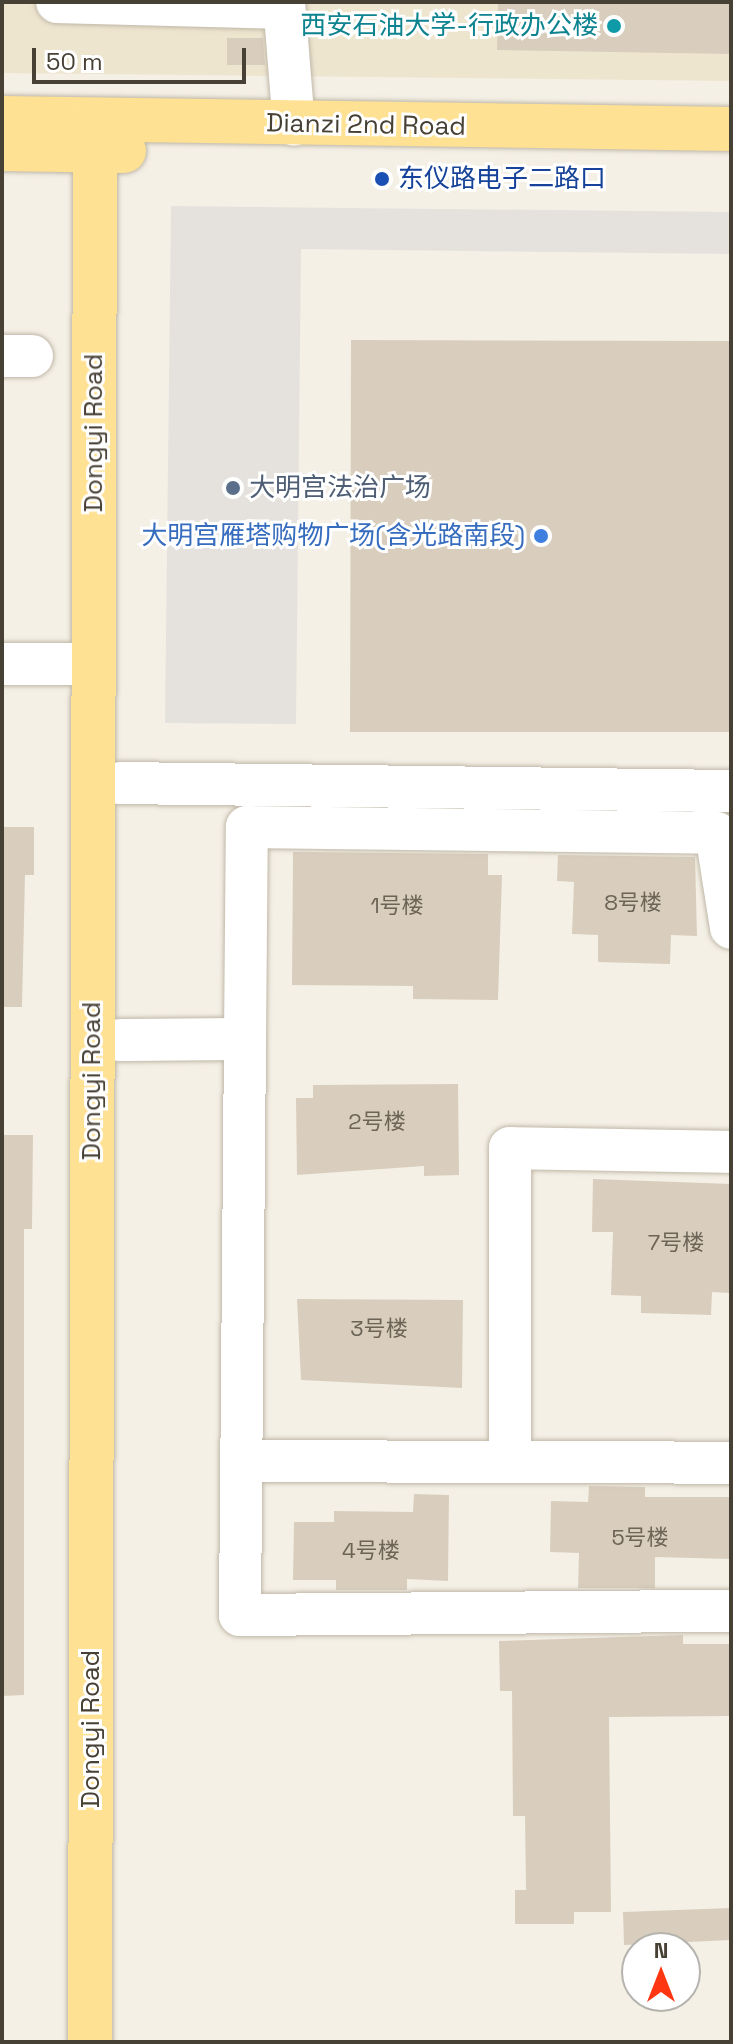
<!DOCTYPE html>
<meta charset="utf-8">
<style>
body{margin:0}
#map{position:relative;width:733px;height:2044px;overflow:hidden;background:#f4f0e6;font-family:"Space Grotesk","Noto Sans SC",sans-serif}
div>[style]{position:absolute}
.education>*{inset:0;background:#eee5cf}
.parking>*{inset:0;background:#e5e2de}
.building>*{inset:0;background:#d9cebd}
.roads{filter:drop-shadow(0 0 2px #c0b8a8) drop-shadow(0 0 2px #c0b8a8)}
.minor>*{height:42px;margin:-21px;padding:0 21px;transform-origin:21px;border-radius:21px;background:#fff}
.major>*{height:44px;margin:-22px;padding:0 22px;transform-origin:22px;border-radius:22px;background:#ffe194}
.dots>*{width:22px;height:22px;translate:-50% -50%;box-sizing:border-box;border:4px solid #fff;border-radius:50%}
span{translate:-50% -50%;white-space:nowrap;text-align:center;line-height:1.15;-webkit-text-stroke:6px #fff;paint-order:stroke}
.number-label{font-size:22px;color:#6c6457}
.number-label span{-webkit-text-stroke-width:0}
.culture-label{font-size:26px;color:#0d838f}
.right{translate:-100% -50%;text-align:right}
.street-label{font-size:26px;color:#474035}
.transit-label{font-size:26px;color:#164399}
.left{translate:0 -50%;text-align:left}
.service-label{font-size:26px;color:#4e5e75}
.shop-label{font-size:26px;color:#366cbe}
.frame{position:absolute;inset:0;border:4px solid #474035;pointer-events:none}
.north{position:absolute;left:621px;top:1932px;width:80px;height:80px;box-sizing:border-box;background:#fff;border:2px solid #b5b3ae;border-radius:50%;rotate:0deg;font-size:22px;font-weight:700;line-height:32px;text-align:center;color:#474035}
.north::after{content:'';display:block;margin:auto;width:28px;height:36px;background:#ff3612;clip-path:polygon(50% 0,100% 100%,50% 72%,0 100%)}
.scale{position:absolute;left:32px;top:48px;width:214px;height:36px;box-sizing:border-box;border:4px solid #474035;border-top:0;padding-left:10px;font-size:24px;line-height:28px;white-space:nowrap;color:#474035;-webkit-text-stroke:6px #fff;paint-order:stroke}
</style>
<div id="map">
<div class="education">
<div style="clip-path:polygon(2px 2px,731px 2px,731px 81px,2px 73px)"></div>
</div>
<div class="parking">
<div style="clip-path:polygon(171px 206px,731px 212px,731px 254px,301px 249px,296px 724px,165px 723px)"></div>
</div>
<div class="building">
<div style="clip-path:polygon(498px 2px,731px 2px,731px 54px,497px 50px)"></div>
<div style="clip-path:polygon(227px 38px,263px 38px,265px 65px,227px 65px)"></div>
<div style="clip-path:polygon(351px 340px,731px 341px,731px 732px,350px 732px)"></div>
<div style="clip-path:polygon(2px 827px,34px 827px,34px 875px,25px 875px,22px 1007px,2px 1007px)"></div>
<div style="clip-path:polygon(293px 852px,488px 854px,488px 875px,502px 875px,498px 1000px,413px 999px,413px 986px,292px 985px)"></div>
<div style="clip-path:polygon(558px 855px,695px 857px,697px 936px,671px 935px,670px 964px,598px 962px,598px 935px,572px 934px,574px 882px,557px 881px)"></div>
<div style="clip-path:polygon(458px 1084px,459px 1175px,424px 1176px,424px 1166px,297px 1175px,296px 1098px,313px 1098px,313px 1085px)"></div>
<div style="clip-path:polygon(2px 1135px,33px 1135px,32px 1229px,24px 1229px,24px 1695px,2px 1696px)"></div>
<div style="clip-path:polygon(593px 1179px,731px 1184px,731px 1293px,712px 1292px,711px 1315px,641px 1313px,641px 1296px,611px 1295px,613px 1232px,592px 1232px)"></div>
<div style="clip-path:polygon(297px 1299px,463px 1300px,462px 1388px,301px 1380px)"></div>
<div style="clip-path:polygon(589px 1486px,645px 1487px,645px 1497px,731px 1497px,731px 1559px,655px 1557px,655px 1588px,578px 1588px,579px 1553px,550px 1552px,551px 1501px,588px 1502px)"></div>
<div style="clip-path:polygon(414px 1494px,449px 1495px,448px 1581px,407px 1579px,407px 1590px,336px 1590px,336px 1580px,293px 1580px,294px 1522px,334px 1522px,334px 1511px,413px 1512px)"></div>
<div style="clip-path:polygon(683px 1635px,683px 1644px,731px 1644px,731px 1716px,609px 1717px,611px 1912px,574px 1912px,574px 1924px,515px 1924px,515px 1890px,526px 1890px,525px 1816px,513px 1816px,512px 1691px,500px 1691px,499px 1641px)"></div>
<div style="clip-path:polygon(731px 1908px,731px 1940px,624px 1945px,623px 1912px)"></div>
</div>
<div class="roads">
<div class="minor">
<div style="left:57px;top:2px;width:227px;rotate:1.5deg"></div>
<div style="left:284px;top:2px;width:123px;rotate:85.4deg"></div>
<div style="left:2px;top:356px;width:30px"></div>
<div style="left:2px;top:664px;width:91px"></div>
<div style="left:120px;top:783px;width:611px;rotate:0.75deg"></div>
<div style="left:245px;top:1039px;width:576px;rotate:90.5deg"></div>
<div style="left:240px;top:1615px;width:491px;rotate:-0.5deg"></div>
<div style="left:120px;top:1040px;width:125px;rotate:-0.5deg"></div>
<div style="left:245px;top:1039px;width:212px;rotate:-89.5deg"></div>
<div style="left:247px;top:827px;width:469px;rotate:0.7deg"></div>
<div style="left:716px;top:833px;width:96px;rotate:81deg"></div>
<div style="left:242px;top:1461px;width:489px;rotate:0.2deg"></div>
<div style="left:510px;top:1462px;width:314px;rotate:-90deg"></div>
<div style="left:510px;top:1148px;width:221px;rotate:1deg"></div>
</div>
<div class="major">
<div style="left:2px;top:118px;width:729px;rotate:0.86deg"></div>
<div style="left:2px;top:149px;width:122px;rotate:0.9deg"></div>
<div style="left:90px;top:2042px;width:1922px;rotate:-89.85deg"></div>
</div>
</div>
<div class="dots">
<div style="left:614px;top:26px;background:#0f9aa8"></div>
<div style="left:382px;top:179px;background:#1a4fb4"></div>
<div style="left:233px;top:488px;background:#5c6f8a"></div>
<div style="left:541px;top:536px;background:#3f7fe0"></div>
</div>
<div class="number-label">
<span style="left:633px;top:903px">8号楼</span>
<span style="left:397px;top:906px">1号楼</span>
<span style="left:377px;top:1122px">2号楼</span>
<span style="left:676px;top:1243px">7号楼</span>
<span style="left:379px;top:1329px">3号楼</span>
<span style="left:640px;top:1538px">5号楼</span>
<span style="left:371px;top:1551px">4号楼</span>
</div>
<div class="culture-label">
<span class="right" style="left:598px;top:26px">西安石油大学-行政办公楼</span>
</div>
<div class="street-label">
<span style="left:366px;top:125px;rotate:1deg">Dianzi 2nd Road</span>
<span style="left:94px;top:433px;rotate:-90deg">Dongyi Road</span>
<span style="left:92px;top:1081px;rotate:-90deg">Dongyi Road</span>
<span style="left:91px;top:1729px;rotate:-90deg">Dongyi Road</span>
</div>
<div class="transit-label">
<span class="left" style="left:398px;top:179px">东仪路电子二路口</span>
</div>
<div class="service-label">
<span class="left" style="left:249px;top:488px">大明宫法治广场</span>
</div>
<div class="shop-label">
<span class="right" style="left:525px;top:536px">大明宫雁塔购物广场(含光路南段)</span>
</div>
<div class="frame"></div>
<div class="north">N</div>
<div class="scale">50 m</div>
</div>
